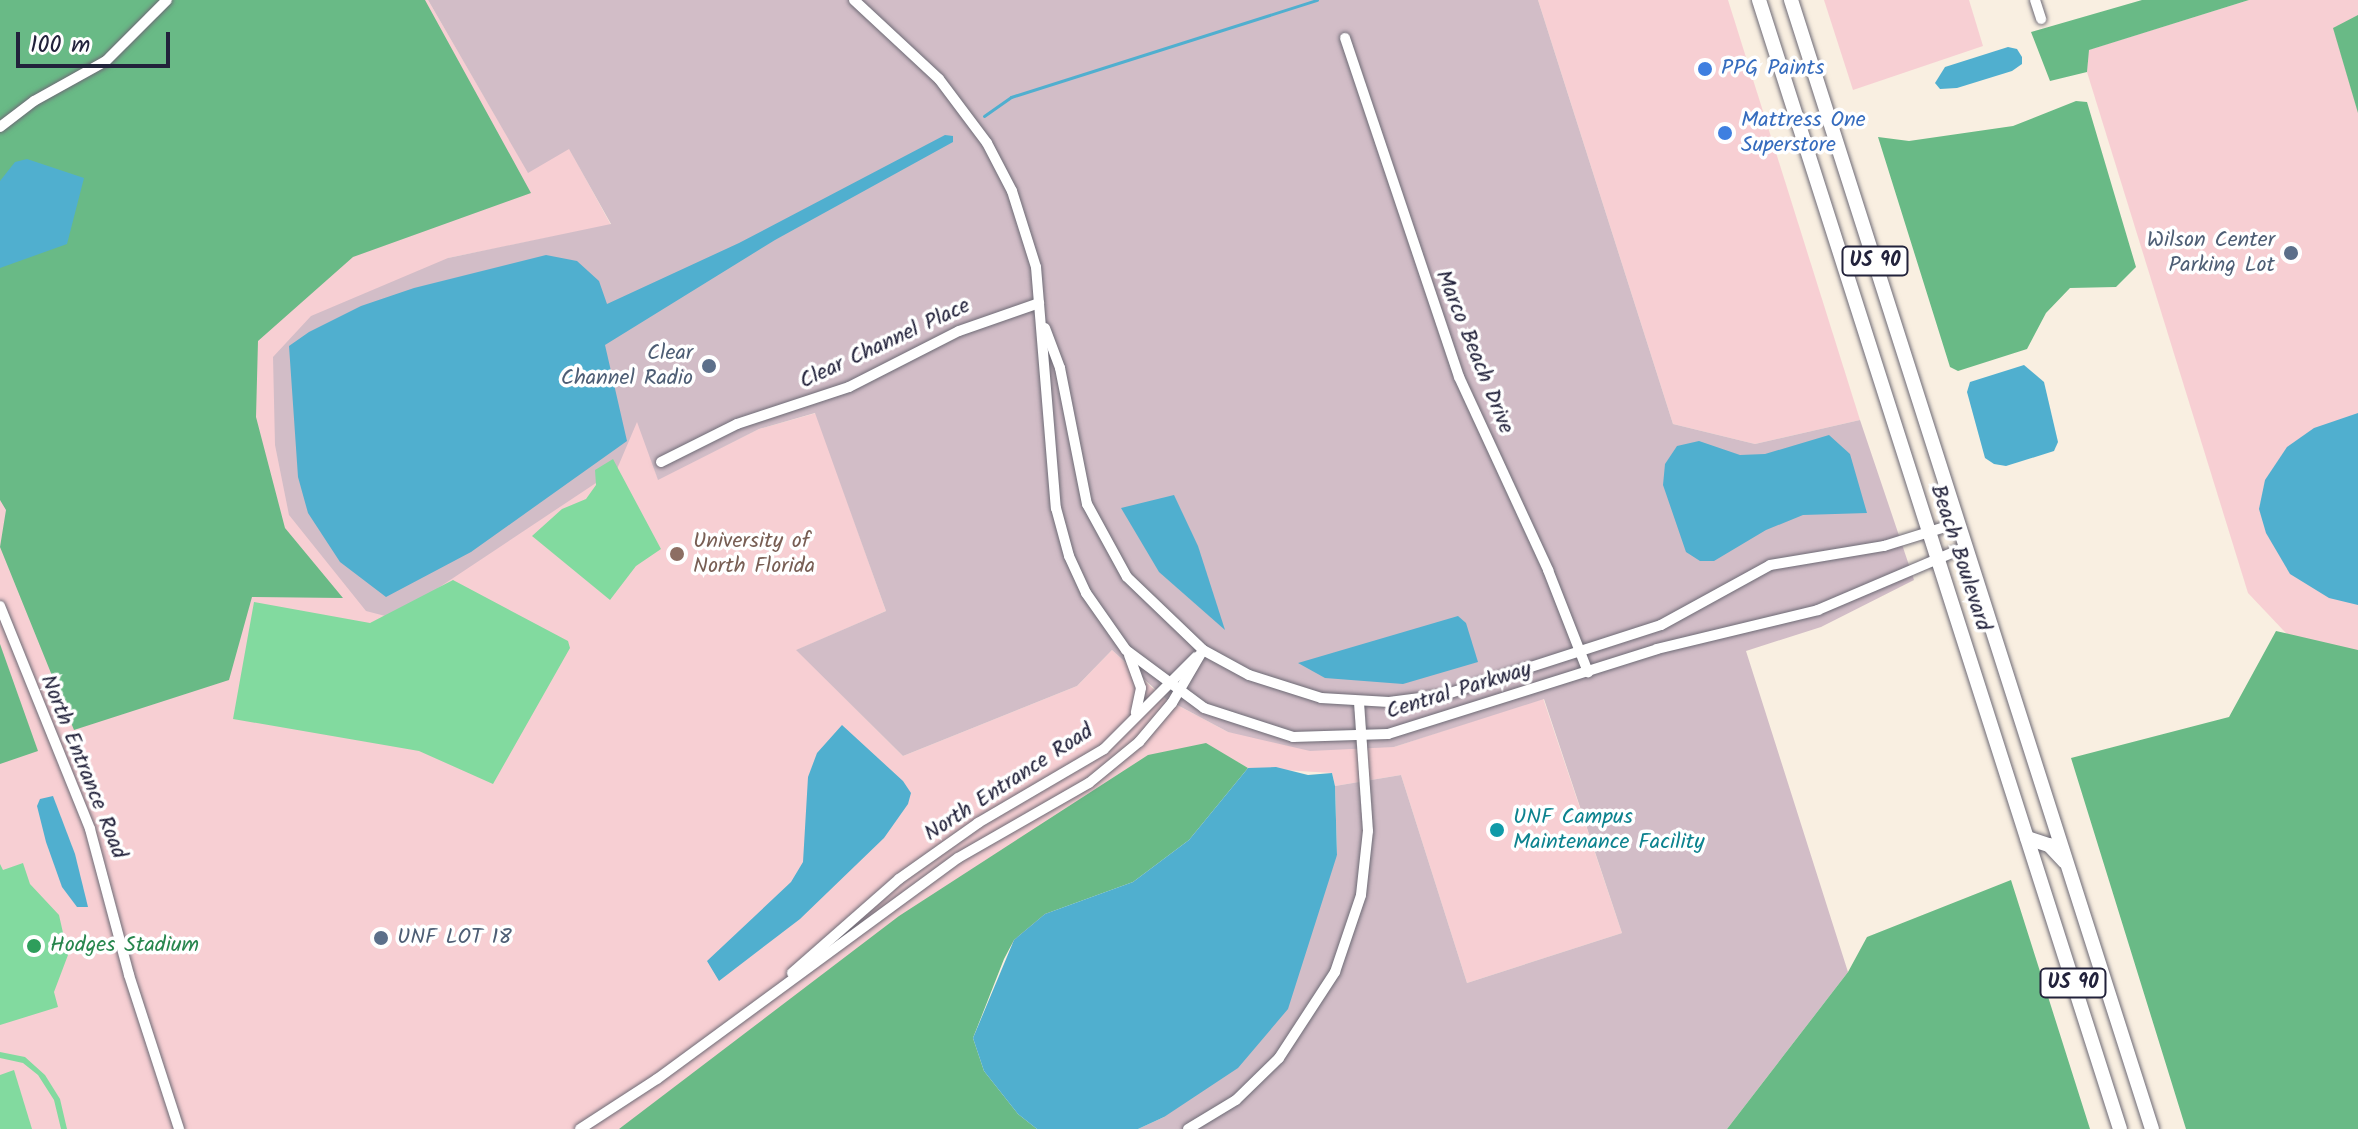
<!DOCTYPE html>
<style>
body{margin:0}
#map{position:relative;width:2358px;height:1129px;overflow:hidden;background:#f9efe1;font-family:Kalam,sans-serif}
div>[style]{position:absolute}
.built>*{inset:0;background:#f7cfd3}
.industrial>*{inset:0;background:#d2bdc7}
.green>*{inset:0;background:#82da9f}
.forest>*{inset:0;background:#69ba86}
.water>*{inset:0;background:#50afcf}
.stream>*{height:3px;margin:-1.5px;padding:0 1.5px;transform-origin:1.5px;border-radius:1.5px;background:#50afcf}
.roads{filter:drop-shadow(0 0 2px #6d6a75) drop-shadow(0 0 2px #6d6a75)}
.minor>*{height:10px;margin:-5px;padding:0 5px;transform-origin:5px;border-radius:5px;background:#fff}
.highway>*{height:14px;margin:-7px;padding:0 7px;transform-origin:7px;border-radius:7px;background:#fff}
.dots>*{width:22px;height:22px;translate:-50% -50%;box-sizing:border-box;border:4px solid #fff;border-radius:50%}
span{translate:-50% -50%;white-space:nowrap;text-align:center;line-height:1.15;-webkit-text-stroke:7px #fff;paint-order:stroke}
.shield-label span{padding:2px 6px;background:#fff;border:2px solid;border-radius:6px;-webkit-text-stroke-width:0}
.shield-label{font-size:20px;color:#22223b;font-weight:700}
.shop-label{font-size:22px;color:#366cbe}
.left{translate:0 -50%;text-align:left}
.service-label{font-size:22px;color:#4e5e75}
.right{translate:-100% -50%;text-align:right}
.street-label{font-size:22px;color:#22223b}
.education-label{font-size:22px;color:#785e54}
.culture-label{font-size:22px;color:#0d838f}
.leisure-label{font-size:22px;color:#27864d}
.scale{position:absolute;left:16px;top:32px;width:154px;height:36px;box-sizing:border-box;border:4px solid #22223b;border-top:0;padding-left:10px;font-size:24px;line-height:28px;white-space:nowrap;color:#22223b;-webkit-text-stroke:6px #fff;paint-order:stroke}
</style>
<div id="map">
<div class="built">
<div style="clip-path:polygon(0 0,428px 0,528px 172px,569px 148px,611px 225px,448px 258px,638px 421px,658px 479px,759px 429px,816px 413px,886px 611px,797px 650px,903px 756px,1077px 686px,1112px 650px,1162px 697px,1228px 732px,1394px 747px,1543px 698px,1622px 933px,1467px 983px,1401px 775px,1335px 786px,1332px 773px,1248px 768px,1234px 760px,982px 969px,935px 1129px,0 1129px)"></div>
<div style="clip-path:polygon(1538px 0,1728px 0,1860px 420px,1755px 444px,1673px 424px)"></div>
<div style="clip-path:polygon(1824px 0,1969px 0,1983px 46px,1853px 90px)"></div>
<div style="clip-path:polygon(2249px 0,2358px 0,2358px 693px,2341px 691px,2248px 593px,2087px 72px,2088px 50px)"></div>
</div>
<div class="industrial">
<div style="clip-path:polygon(428px 0,1538px 0,1673px 424px,1755px 444px,1860px 420px,1914px 580px,1821px 627px,1746px 651px,1848px 972px,1727px 1129px,1138px 1129px,1164px 1117px,1337px 855px,1335px 786px,1401px 775px,1467px 983px,1622px 933px,1544px 699px,1394px 747px,1310px 751px,1228px 732px,1166px 699px,1112px 650px,1077px 686px,903px 756px,796px 650px,886px 611px,815px 413px,759px 429px,658px 480px,637px 422px,617px 469px,393px 618px,366px 611px,289px 515px,275px 445px,273px 357px,311px 316px,448px 258px,611px 224px,569px 149px,528px 173px)"></div>
</div>
<div class="green">
<div style="clip-path:polygon(613px 459px,661px 549px,636px 566px,610px 600px,532px 536px,562px 509px,586px 499px,596px 485px,595px 470px)"></div>
<div style="clip-path:polygon(453px 580px,568px 641px,570px 648px,493px 784px,419px 751px,233px 719px,254px 602px,370px 623px)"></div>
<div style="clip-path:polygon(23px 863px,30px 884px,59px 915px,68px 955px,54px 992px,58px 1007px,0 1025px,0 864px,3px 870px)"></div>
<div style="clip-path:polygon(0 1052px,25px 1057px,45px 1075px,60px 1099px,67px 1129px,61px 1129px,54px 1100px,38px 1075px,23px 1063px,0 1058px)"></div>
<div style="clip-path:polygon(14px 1070px,32px 1129px,0 1129px,0 1075px)"></div>
</div>
<div class="forest">
<div style="clip-path:polygon(0 0,425px 0,531px 193px,353px 257px,258px 341px,256px 417px,285px 528px,343px 598px,252px 597px,229px 680px,74px 730px,0 547px,6px 510px,0 500px)"></div>
<div style="clip-path:polygon(2142px 0,2249px 0,2089px 50px,2087px 72px,2050px 81px,2031px 32px)"></div>
<div style="clip-path:polygon(2358px 15px,2358px 113px,2333px 28px)"></div>
<div style="clip-path:polygon(2076px 101px,2087px 102px,2136px 267px,2116px 287px,2070px 288px,2046px 313px,2027px 349px,1958px 371px,1950px 367px,1878px 137px,1909px 141px,2013px 126px)"></div>
<div style="clip-path:polygon(2276px 631px,2358px 650px,2358px 1129px,2186px 1129px,2071px 758px,2229px 717px)"></div>
<div style="clip-path:polygon(0 644px,38px 751px,0 764px)"></div>
<div style="clip-path:polygon(1206px 743px,1248px 768px,1189px 840px,1133px 882px,1045px 914px,1014px 940px,1004px 959px,973px 1038px,984px 1071px,1018px 1114px,1037px 1129px,619px 1129px,899px 916px,1148px 755px)"></div>
<div style="clip-path:polygon(2011px 880px,2090px 1129px,1727px 1129px,1848px 972px,1867px 937px)"></div>
</div>
<div class="water">
<div style="clip-path:polygon(2008px 47px,2017px 49px,2022px 57px,2022px 64px,2012px 71px,1957px 88px,1940px 89px,1935px 83px,1945px 67px)"></div>
<div style="clip-path:polygon(945px 135px,953px 136px,953px 142px,775px 240px,605px 345px,627px 441px,471px 552px,386px 597px,340px 562px,308px 513px,298px 477px,289px 346px,309px 332px,361px 306px,414px 288px,546px 255px,577px 261px,599px 281px,607px 304px,739px 243px)"></div>
<div style="clip-path:polygon(27px 159px,84px 178px,67px 244px,0 268px,0 181px,15px 162px)"></div>
<div style="clip-path:polygon(2024px 365px,2044px 382px,2058px 442px,2054px 451px,2006px 466px,1994px 464px,1985px 458px,1967px 392px,1970px 382px)"></div>
<div style="clip-path:polygon(2358px 413px,2358px 605px,2329px 598px,2290px 574px,2266px 533px,2259px 509px,2265px 480px,2287px 447px,2314px 428px)"></div>
<div style="clip-path:polygon(1829px 435px,1850px 454px,1867px 513px,1803px 515px,1766px 530px,1714px 561px,1700px 561px,1686px 552px,1663px 485px,1665px 464px,1677px 446px,1699px 441px,1740px 455px,1765px 454px)"></div>
<div style="clip-path:polygon(1174px 495px,1198px 546px,1225px 630px,1159px 572px,1121px 508px)"></div>
<div style="clip-path:polygon(1458px 616px,1466px 623px,1478px 662px,1403px 684px,1325px 678px,1298px 663px)"></div>
<div style="clip-path:polygon(842px 725px,903px 781px,911px 793px,908px 804px,884px 838px,800px 919px,719px 981px,707px 961px,791px 882px,803px 862px,808px 777px,817px 753px)"></div>
<div style="clip-path:polygon(1276px 767px,1308px 775px,1332px 773px,1335px 786px,1337px 855px,1288px 1009px,1238px 1068px,1164px 1117px,1138px 1129px,1037px 1129px,1018px 1114px,984px 1071px,973px 1038px,1014px 940px,1045px 914px,1133px 882px,1189px 840px,1248px 768px)"></div>
<div style="clip-path:polygon(53px 796px,75px 854px,88px 907px,77px 907px,62px 887px,46px 842px,37px 806px,40px 799px)"></div>
</div>
<div class="stream">
<div style="left:984px;top:116px;width:33px;rotate:-35deg"></div>
<div style="left:1011px;top:97px;width:321px;rotate:-17.6deg"></div>
</div>
<div class="roads">
<div class="minor">
<div style="left:854px;top:0;width:116px;rotate:42.9deg"></div>
<div style="left:939px;top:79px;width:80px;rotate:53.1deg"></div>
<div style="left:987px;top:143px;width:54px;rotate:62.5deg"></div>
<div style="left:1012px;top:191px;width:80px;rotate:72.5deg"></div>
<div style="left:1036px;top:267px;width:242px;rotate:85.3deg"></div>
<div style="left:1056px;top:508px;width:50px;rotate:74.8deg"></div>
<div style="left:1069px;top:556px;width:41px;rotate:65.3deg"></div>
<div style="left:1086px;top:593px;width:70px;rotate:54.9deg"></div>
<div style="left:1126px;top:650px;width:97px;rotate:36.6deg"></div>
<div style="left:1204px;top:708px;width:94px;rotate:18deg"></div>
<div style="left:1293px;top:737px;width:95px;rotate:-1.8deg"></div>
<div style="left:1388px;top:734px;width:282px;rotate:-17.5deg"></div>
<div style="left:1657px;top:649px;width:166px;rotate:-13.6deg"></div>
<div style="left:1818px;top:610px;width:161px;rotate:-23.1deg"></div>
<div style="left:2035px;top:0;width:20px;rotate:72deg"></div>
<div style="left:1345px;top:38px;width:358px;rotate:71.4deg"></div>
<div style="left:1459px;top:377px;width:213px;rotate:65.2deg"></div>
<div style="left:1548px;top:570px;width:110px;rotate:68.6deg"></div>
<div style="left:0;top:127px;width:43px;rotate:-37.4deg"></div>
<div style="left:34px;top:101px;width:82px;rotate:-29.1deg"></div>
<div style="left:106px;top:61px;width:86px;rotate:-45deg"></div>
<div style="left:1045px;top:328px;width:43px;rotate:69.4deg"></div>
<div style="left:1060px;top:368px;width:139px;rotate:78.8deg"></div>
<div style="left:1087px;top:504px;width:83px;rotate:61.3deg"></div>
<div style="left:1127px;top:577px;width:105px;rotate:43.8deg"></div>
<div style="left:1203px;top:650px;width:52px;rotate:28.5deg"></div>
<div style="left:1249px;top:675px;width:76px;rotate:17.7deg"></div>
<div style="left:1321px;top:698px;width:68px;rotate:3.4deg"></div>
<div style="left:1389px;top:702px;width:55px;rotate:-7.3deg"></div>
<div style="left:1444px;top:695px;width:228px;rotate:-17.9deg"></div>
<div style="left:1661px;top:625px;width:124px;rotate:-28.8deg"></div>
<div style="left:1770px;top:565px;width:116px;rotate:-9.5deg"></div>
<div style="left:1884px;top:546px;width:77px;rotate:-17.3deg"></div>
<div style="left:661px;top:462px;width:85px;rotate:-26.6deg"></div>
<div style="left:737px;top:424px;width:118px;rotate:-18.3deg"></div>
<div style="left:849px;top:387px;width:123px;rotate:-27deg"></div>
<div style="left:959px;top:331px;width:85px;rotate:-19.3deg"></div>
<div style="left:0;top:606px;width:240px;rotate:68deg"></div>
<div style="left:90px;top:829px;width:151px;rotate:75deg"></div>
<div style="left:129px;top:975px;width:162px;rotate:72deg"></div>
<div style="left:1129px;top:655px;width:35px;rotate:70deg"></div>
<div style="left:1141px;top:688px;width:25px;rotate:102deg"></div>
<div style="left:792px;top:973px;width:142px;rotate:-41.3deg"></div>
<div style="left:899px;top:879px;width:97px;rotate:-35.3deg"></div>
<div style="left:978px;top:823px;width:146px;rotate:-30.4deg"></div>
<div style="left:1104px;top:749px;width:130px;rotate:-45deg"></div>
<div style="left:580px;top:1129px;width:92px;rotate:-33deg"></div>
<div style="left:657px;top:1079px;width:373px;rotate:-36.3deg"></div>
<div style="left:958px;top:858px;width:151px;rotate:-29.8deg"></div>
<div style="left:1089px;top:783px;width:65px;rotate:-39.4deg"></div>
<div style="left:1139px;top:742px;width:51px;rotate:-49.8deg"></div>
<div style="left:1172px;top:703px;width:61px;rotate:-59.7deg"></div>
<div style="left:1188px;top:1129px;width:56px;rotate:-31.1deg"></div>
<div style="left:1236px;top:1100px;width:60px;rotate:-44.3deg"></div>
<div style="left:1279px;top:1058px;width:103px;rotate:-56.9deg"></div>
<div style="left:1335px;top:972px;width:81px;rotate:-71.3deg"></div>
<div style="left:1361px;top:895px;width:64px;rotate:-83.8deg"></div>
<div style="left:1368px;top:831px;width:129px;rotate:-94deg"></div>
</div>
<div class="highway">
<div style="left:1759px;top:0;width:1185px;rotate:72.27deg"></div>
<div style="left:1791px;top:0;width:1185px;rotate:72.27deg"></div>
<div style="left:2027px;top:838px;width:23px;rotate:18deg"></div>
<div style="left:2049px;top:845px;width:23px;rotate:47deg"></div>
</div>
</div>
<div class="dots">
<div style="left:1705px;top:69px;background:#3f7fe0"></div>
<div style="left:1725px;top:133px;background:#3f7fe0"></div>
<div style="left:2291px;top:253px;background:#5c6f8a"></div>
<div style="left:709px;top:366px;background:#5c6f8a"></div>
<div style="left:677px;top:554px;background:#8d6e63"></div>
<div style="left:1497px;top:830px;background:#0f9aa8"></div>
<div style="left:381px;top:938px;background:#5c6f8a"></div>
<div style="left:34px;top:946px;background:#2e9e5b"></div>
</div>
<div class="shield-label">
<span style="left:1875px;top:261px">US 90</span>
<span style="left:2073px;top:983px">US 90</span>
</div>
<div class="shop-label">
<span class="left" style="left:1721px;top:69px">PPG Paints</span>
<span class="left" style="left:1741px;top:133px">Mattress One<br>Superstore</span>
</div>
<div class="service-label">
<span class="right" style="left:2275px;top:253px">Wilson Center<br>Parking Lot</span>
<span class="right" style="left:693px;top:366px">Clear<br>Channel Radio</span>
<span class="left" style="left:397px;top:938px">UNF LOT 18</span>
</div>
<div class="street-label">
<span style="left:885px;top:344px;rotate:-25deg">Clear Channel Place</span>
<span style="left:1474px;top:352px;rotate:68deg">Marco Beach Drive</span>
<span style="left:1960px;top:558px;rotate:72deg">Beach Boulevard</span>
<span style="left:1459px;top:691px;rotate:-17deg">Central Parkway</span>
<span style="left:83px;top:767px;rotate:68deg">North Entrance Road</span>
<span style="left:1009px;top:783px;rotate:-33deg">North Entrance Road</span>
</div>
<div class="education-label">
<span class="left" style="left:693px;top:554px">University of<br>North Florida</span>
</div>
<div class="culture-label">
<span class="left" style="left:1513px;top:830px">UNF Campus<br>Maintenance Facility</span>
</div>
<div class="leisure-label">
<span class="left" style="left:50px;top:946px">Hodges Stadium</span>
</div>
<div class="scale">100 m</div>
</div>
